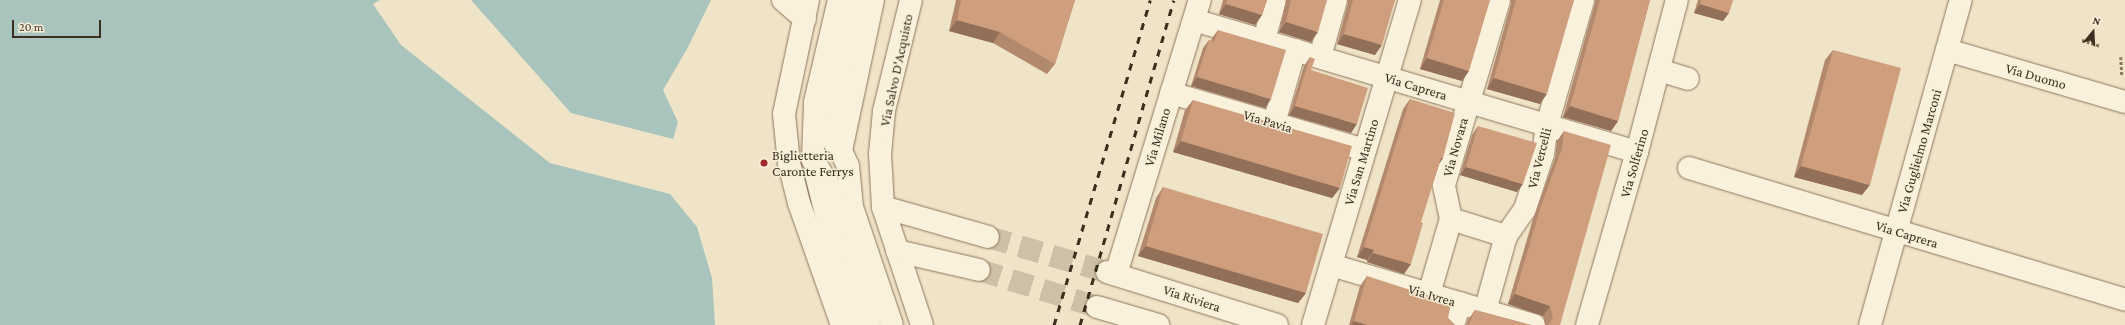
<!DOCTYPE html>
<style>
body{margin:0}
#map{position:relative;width:2125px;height:325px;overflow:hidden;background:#f0e4c8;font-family:"Crimson Pro",serif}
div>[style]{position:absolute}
.water>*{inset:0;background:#a9c4bc}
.minor-tunnel>*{height:22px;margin-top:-11px;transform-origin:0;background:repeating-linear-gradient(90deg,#ccc0a6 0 22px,transparent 0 33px)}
.path>*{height:2.5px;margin-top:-1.25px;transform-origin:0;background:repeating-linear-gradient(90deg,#8d765c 0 3px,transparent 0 5px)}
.roads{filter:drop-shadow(0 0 1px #8d765c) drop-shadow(0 0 1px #8d765c)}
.minor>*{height:22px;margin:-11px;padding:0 11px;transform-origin:11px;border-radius:11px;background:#faf1dc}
.rail>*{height:3px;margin-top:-1.5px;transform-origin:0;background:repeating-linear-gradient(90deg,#3d2e20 0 7px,transparent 0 14px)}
.wall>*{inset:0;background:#b2896c}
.shaded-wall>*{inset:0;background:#916f58}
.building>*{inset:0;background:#cf9f7d}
.dots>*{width:11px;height:11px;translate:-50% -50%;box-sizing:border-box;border:2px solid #f7eed8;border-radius:50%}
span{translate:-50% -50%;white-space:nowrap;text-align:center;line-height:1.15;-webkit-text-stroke:3px #f7eed8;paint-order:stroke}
.street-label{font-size:14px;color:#3d2e20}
.poi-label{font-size:14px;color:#3d2e20}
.left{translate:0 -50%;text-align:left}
.north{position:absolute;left:2073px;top:12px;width:40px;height:40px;-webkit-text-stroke:3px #f7eed8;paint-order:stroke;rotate:18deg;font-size:11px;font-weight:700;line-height:16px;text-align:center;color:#3d2e20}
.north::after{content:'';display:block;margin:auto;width:14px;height:18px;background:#3d2e20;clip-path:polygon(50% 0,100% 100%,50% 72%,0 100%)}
.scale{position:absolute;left:12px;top:20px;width:89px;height:18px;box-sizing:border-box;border:2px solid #3d2e20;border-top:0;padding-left:5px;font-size:12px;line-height:14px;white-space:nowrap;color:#3d2e20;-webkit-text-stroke:3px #f7eed8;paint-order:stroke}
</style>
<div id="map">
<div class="water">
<div style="clip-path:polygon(0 0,380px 0,373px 4px,401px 45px,550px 163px,670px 194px,697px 227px,712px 278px,715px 325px,0 325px)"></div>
<div style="clip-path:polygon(471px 0,711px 0,687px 49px,663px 90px,678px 122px,673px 139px,571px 113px)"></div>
</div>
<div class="minor-tunnel">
<div style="left:988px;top:237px;width:124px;rotate:16.4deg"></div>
<div style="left:979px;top:270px;width:124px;rotate:17.4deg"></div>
</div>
<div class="path">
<div style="left:2082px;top:40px;width:19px;rotate:18deg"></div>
<div style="left:2121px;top:57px;width:18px;rotate:87deg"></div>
</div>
<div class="roads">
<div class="minor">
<div style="left:783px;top:0;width:29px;rotate:41deg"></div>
<div style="left:808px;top:0;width:116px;rotate:101.9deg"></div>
<div style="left:784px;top:114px;width:49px;rotate:84.2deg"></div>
<div style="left:789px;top:163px;width:41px;rotate:76deg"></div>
<div style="left:799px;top:203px;width:129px;rotate:70.6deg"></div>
<div style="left:873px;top:0;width:154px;rotate:102deg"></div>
<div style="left:841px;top:151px;width:17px;rotate:65deg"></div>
<div style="left:848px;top:166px;width:41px;rotate:84.4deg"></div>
<div style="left:852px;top:207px;width:125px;rotate:71.3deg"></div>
<div style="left:911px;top:0;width:114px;rotate:103.7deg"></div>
<div style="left:884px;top:111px;width:43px;rotate:95.3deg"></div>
<div style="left:880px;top:154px;width:53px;rotate:86.8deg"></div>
<div style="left:883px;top:207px;width:124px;rotate:71.7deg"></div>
<div style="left:1194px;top:20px;width:462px;rotate:16.6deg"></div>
<div style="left:1264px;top:40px;width:41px;rotate:-74.6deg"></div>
<div style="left:1947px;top:50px;width:185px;rotate:16.3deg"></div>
<div style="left:1320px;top:57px;width:59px;rotate:-74.3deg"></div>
<div style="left:1659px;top:70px;width:30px;rotate:17deg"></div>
<div style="left:1171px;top:93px;width:202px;rotate:16.4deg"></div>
<div style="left:1274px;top:123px;width:76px;rotate:-74deg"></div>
<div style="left:834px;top:142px;width:41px;rotate:-91.4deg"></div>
<div style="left:833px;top:101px;width:104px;rotate:-77.2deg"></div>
<div style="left:1689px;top:168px;width:456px;rotate:16.8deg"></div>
<div style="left:816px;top:174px;width:99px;rotate:76deg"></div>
<div style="left:840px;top:270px;width:58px;rotate:70.9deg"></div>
<div style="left:836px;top:196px;width:43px;rotate:-122.6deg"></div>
<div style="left:813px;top:160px;width:58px;rotate:-88deg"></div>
<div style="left:815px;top:102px;width:105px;rotate:-76.8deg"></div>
<div style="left:839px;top:207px;width:42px;rotate:76.3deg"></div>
<div style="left:849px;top:248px;width:72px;rotate:69.5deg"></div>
<div style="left:883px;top:207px;width:109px;rotate:15.9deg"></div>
<div style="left:1451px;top:219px;width:58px;rotate:17.2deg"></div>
<div style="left:897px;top:251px;width:84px;rotate:13deg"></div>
<div style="left:1331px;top:265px;width:212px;rotate:16.5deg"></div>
<div style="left:1107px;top:272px;width:178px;rotate:17.3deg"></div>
<div style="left:1116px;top:274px;width:287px;rotate:-73deg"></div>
<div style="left:1429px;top:294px;width:78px;rotate:-73.7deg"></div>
<div style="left:1451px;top:219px;width:35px;rotate:-102deg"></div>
<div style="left:1444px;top:185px;width:193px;rotate:-73.4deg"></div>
<div style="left:1097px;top:307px;width:64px;rotate:16.4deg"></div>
<div style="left:1485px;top:311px;width:78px;rotate:-74.4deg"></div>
<div style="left:1506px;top:236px;width:33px;rotate:-55deg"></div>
<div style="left:1525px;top:209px;width:58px;rotate:-71.9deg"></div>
<div style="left:1543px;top:154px;width:29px;rotate:-82deg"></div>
<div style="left:1547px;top:125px;width:130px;rotate:-73.9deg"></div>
<div style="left:1313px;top:325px;width:339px;rotate:-73.4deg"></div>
<div style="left:1453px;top:325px;width:23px;rotate:-72deg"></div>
<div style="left:1587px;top:325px;width:180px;rotate:-73.9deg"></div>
<div style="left:1637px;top:152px;width:157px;rotate:-75.3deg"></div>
<div style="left:1870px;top:325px;width:337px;rotate:-74.4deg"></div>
</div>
</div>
<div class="rail">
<div style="left:1054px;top:325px;width:339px;rotate:-73.5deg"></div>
<div style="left:1080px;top:325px;width:338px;rotate:-73.9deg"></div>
</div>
<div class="wall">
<div style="clip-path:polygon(956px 0,1075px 0,1055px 64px,1047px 74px,993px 43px,949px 31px)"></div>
<div style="clip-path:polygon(1223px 0,1267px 0,1262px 15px,1255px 25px,1219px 14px)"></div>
<div style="clip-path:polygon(1286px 0,1327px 0,1311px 42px,1279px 32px)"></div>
<div style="clip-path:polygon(1347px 0,1395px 0,1375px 55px,1337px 44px,1348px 3px)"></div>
<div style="clip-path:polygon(1440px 0,1490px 0,1462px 81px,1420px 69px)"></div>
<div style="clip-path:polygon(1510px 0,1574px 0,1540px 104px,1487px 89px,1511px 4px)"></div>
<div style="clip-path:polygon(1595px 0,1650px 0,1618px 121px,1611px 131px,1563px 117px,1595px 3px)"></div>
<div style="clip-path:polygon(1698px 0,1733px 0,1723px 21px,1694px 13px)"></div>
<div style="clip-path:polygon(1218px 30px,1265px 108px,1191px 86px,1203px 48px,1209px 40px,1211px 41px,1212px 38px)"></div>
<div style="clip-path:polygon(1833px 50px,1862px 195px,1794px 177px,1825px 60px)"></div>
<div style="clip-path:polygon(1310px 57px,1311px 70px,1351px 133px,1289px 115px,1304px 66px)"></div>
<div style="clip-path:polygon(1410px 99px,1443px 158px,1439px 164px,1404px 274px,1367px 262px,1367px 260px,1357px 257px,1403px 109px)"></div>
<div style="clip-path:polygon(1193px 100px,1340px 188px,1332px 198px,1173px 152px,1185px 110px)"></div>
<div style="clip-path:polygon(1478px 126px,1517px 192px,1460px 175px,1472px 135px)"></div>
<div style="clip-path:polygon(1564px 131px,1560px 325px,1545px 325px,1543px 316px,1508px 304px,1533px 219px,1555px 158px,1557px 141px)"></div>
<div style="clip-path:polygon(1163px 187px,1306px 293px,1298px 303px,1138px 256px,1156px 198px)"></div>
<div style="clip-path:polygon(1367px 276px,1448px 318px,1455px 325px,1349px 325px,1360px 286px)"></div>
<div style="clip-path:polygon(1475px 310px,1531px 325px,1466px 325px,1468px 320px)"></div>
</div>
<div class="shaded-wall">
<div style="clip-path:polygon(1226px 4px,1262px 15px,1255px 25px,1219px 14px)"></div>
<div style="clip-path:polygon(1700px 4px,1729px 13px,1723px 21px,1694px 13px)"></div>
<div style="clip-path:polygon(957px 20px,1000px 32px,993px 43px,949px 31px)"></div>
<div style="clip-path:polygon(1286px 22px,1318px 32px,1311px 42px,1279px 32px)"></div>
<div style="clip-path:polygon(1344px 34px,1382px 45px,1375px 55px,1337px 44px)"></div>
<div style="clip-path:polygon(1427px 58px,1469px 71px,1462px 81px,1420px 69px)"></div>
<div style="clip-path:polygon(1197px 77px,1271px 99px,1265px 108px,1191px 86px)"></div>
<div style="clip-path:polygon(1494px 78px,1547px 94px,1540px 104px,1487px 89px)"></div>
<div style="clip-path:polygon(1295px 106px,1357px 124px,1351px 133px,1289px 115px)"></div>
<div style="clip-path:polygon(1570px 106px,1618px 121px,1611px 131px,1563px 117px)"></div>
<div style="clip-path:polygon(1181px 141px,1340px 188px,1332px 198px,1173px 152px)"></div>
<div style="clip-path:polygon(1441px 158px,1443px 158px,1436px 168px)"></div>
<div style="clip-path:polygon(1801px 166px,1870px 185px,1862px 195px,1794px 177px)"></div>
<div style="clip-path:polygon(1466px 167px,1523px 184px,1517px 192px,1460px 175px)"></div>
<div style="clip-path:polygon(1146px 246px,1306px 293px,1298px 303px,1138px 256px)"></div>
<div style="clip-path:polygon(1364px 247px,1374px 250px,1367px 260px,1357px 257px)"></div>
<div style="clip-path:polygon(1373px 253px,1411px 264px,1404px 274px,1367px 262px)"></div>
<div style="clip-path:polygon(1515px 294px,1550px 306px,1543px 316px,1508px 304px)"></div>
<div style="clip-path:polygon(1354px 321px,1368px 325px,1351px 325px)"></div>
</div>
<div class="building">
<div style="clip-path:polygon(961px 0,1075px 0,1055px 64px,1000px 32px,957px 20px)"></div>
<div style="clip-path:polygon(1227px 0,1267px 0,1262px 15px,1226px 4px)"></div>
<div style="clip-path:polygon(1291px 0,1327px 0,1318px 32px,1286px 22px)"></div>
<div style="clip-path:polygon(1353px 0,1395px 0,1382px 45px,1344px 34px)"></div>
<div style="clip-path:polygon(1444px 0,1490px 0,1469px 71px,1427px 58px)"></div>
<div style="clip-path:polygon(1516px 0,1574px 0,1547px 94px,1494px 78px)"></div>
<div style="clip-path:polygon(1600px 0,1650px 0,1618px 121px,1570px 106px)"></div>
<div style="clip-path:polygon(1702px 0,1733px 0,1729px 13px,1700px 4px)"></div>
<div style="clip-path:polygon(1218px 30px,1286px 50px,1271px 99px,1197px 77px,1209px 40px,1214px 42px)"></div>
<div style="clip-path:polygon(1833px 50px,1901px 68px,1870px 185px,1801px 166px)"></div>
<div style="clip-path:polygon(1310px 57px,1315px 59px,1311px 70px,1368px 88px,1357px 124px,1295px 106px)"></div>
<div style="clip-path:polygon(1410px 99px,1455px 113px,1443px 158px,1441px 158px,1421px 222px,1423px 223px,1411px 264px,1373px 253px,1374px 250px,1364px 247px)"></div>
<div style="clip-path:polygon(1193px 100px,1352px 146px,1340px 188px,1181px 141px)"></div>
<div style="clip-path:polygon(1478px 126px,1537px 143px,1523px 184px,1466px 167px)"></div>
<div style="clip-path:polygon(1564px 131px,1611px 145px,1560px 325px,1546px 325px,1549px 324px,1553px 318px,1550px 306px,1515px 294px,1540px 209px,1562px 148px)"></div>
<div style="clip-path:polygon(1163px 187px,1323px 234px,1306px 293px,1146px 246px)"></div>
<div style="clip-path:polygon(1367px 276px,1451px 303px,1448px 318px,1455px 325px,1368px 325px,1354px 321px)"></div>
<div style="clip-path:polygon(1475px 310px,1531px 325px,1464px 325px,1469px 324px)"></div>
</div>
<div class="dots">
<div style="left:764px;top:163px;background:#9e2a2b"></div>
</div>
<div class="street-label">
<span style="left:896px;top:70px;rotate:-78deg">Via Salvo D'Acquisto</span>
<span style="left:2036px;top:76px;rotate:16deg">Via Duomo</span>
<span style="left:1416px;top:86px;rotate:17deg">Via Caprera</span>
<span style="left:1268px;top:121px;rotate:16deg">Via Pavia</span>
<span style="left:1157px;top:137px;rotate:-73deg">Via Milano</span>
<span style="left:1455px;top:147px;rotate:-74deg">Via Novara</span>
<span style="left:1919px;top:151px;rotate:-74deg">Via Guglielmo Marconi</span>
<span style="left:1539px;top:158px;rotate:-76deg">Via Vercelli</span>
<span style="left:1361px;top:162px;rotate:-73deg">Via San Martino</span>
<span style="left:1634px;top:163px;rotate:-74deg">Via Solferino</span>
<span style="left:1907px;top:234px;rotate:17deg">Via Caprera</span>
<span style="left:1432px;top:295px;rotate:16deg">Via Ivrea</span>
<span style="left:1192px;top:298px;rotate:18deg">Via Riviera</span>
</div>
<div class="poi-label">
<span class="left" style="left:772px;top:163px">Biglietteria<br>Caronte Ferrys</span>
</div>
<div class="north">N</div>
<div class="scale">20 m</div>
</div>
